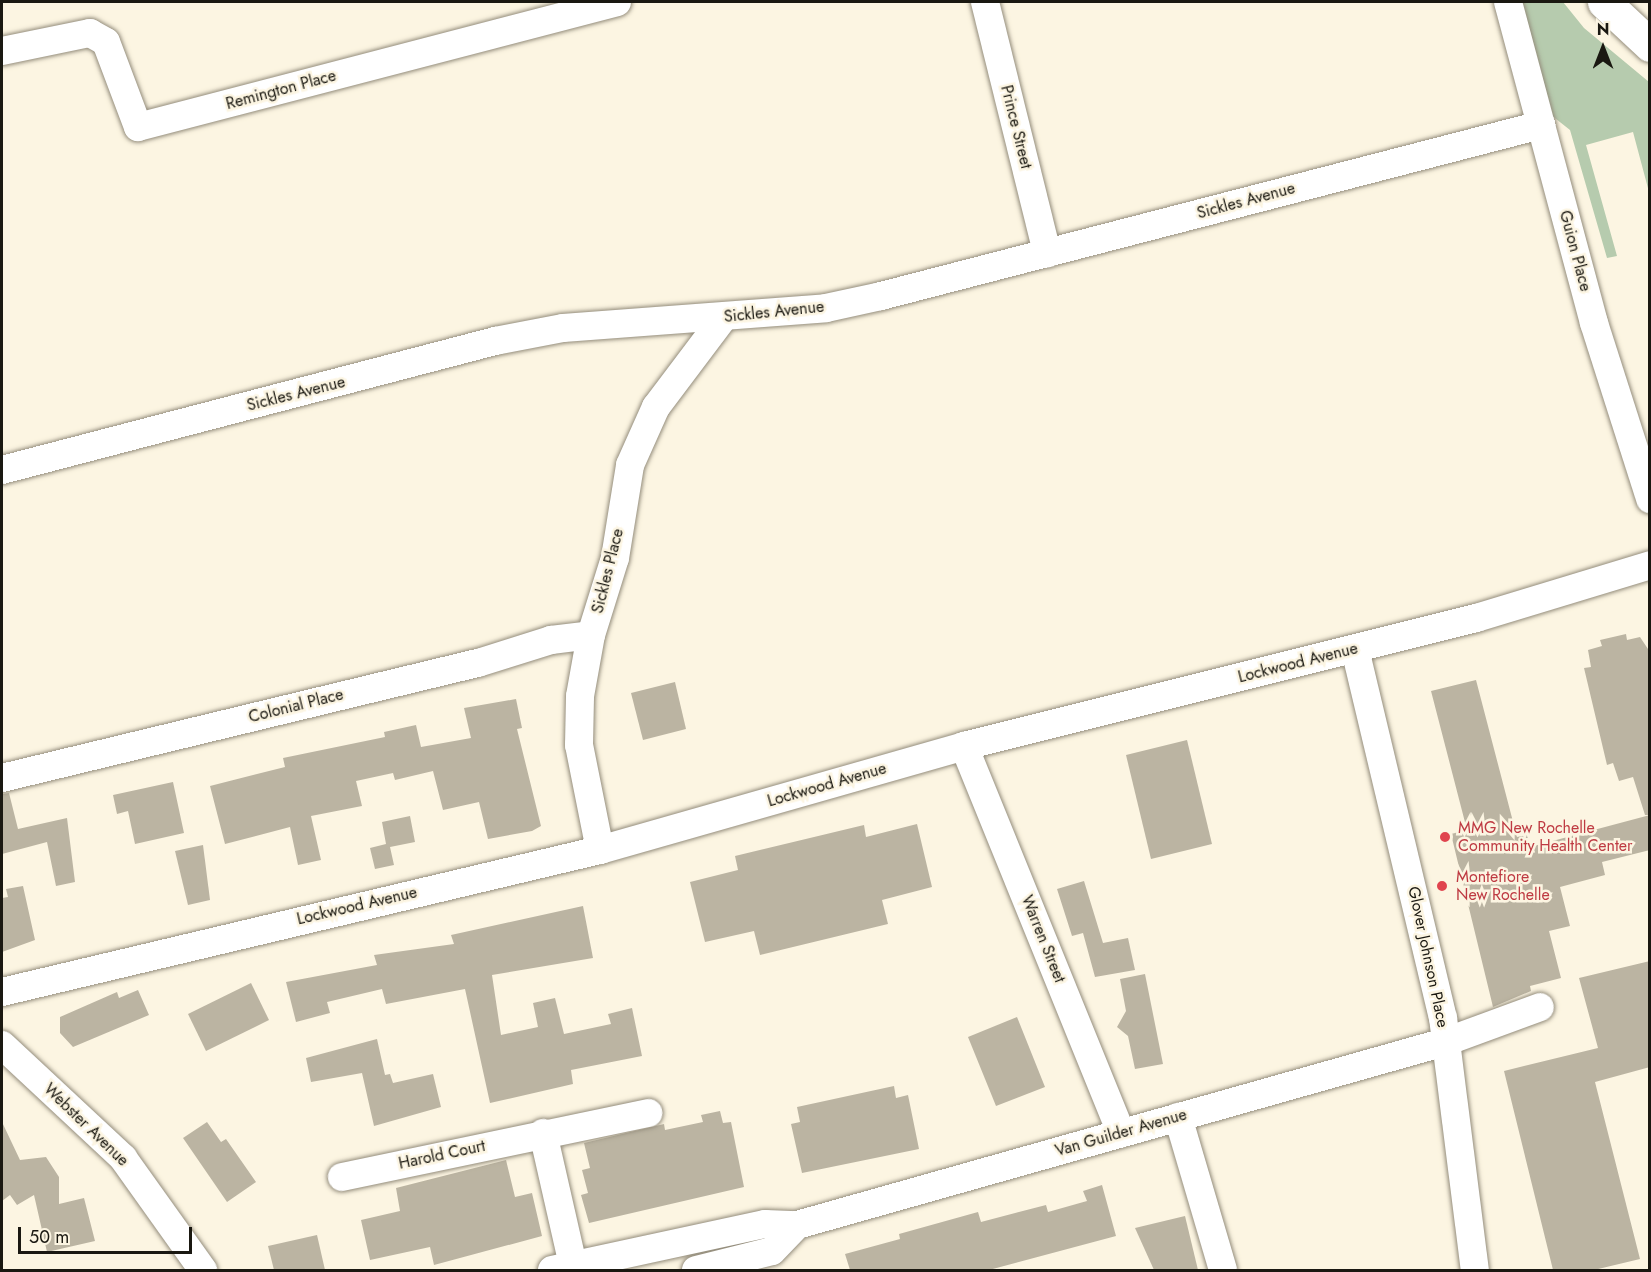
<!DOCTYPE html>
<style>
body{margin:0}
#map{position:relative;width:1651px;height:1272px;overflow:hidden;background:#fcf5e2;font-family:Jost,sans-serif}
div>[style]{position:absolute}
.green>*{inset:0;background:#b6cbae}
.building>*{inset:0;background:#bbb4a2}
.roads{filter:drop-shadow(0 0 2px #948d7c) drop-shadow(0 0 2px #948d7c)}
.minor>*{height:28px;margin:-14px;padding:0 14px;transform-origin:14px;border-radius:14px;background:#fff}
.major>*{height:33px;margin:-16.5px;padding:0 16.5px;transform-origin:16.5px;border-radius:16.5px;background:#fff}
.dots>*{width:16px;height:16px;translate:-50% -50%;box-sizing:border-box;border:3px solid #fcf5e2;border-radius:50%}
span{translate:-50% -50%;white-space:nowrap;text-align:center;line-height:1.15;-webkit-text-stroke:5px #fcf5e2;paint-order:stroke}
.street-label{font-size:16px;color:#1a1811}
.health-label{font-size:16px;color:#be3a42}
.left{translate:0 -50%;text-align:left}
.frame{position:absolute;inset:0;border:3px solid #1a1811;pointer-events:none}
.north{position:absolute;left:1573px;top:18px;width:60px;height:60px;-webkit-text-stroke:4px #fcf5e2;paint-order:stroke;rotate:0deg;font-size:16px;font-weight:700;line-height:24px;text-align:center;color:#1a1811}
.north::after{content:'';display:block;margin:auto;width:21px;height:27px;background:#1a1811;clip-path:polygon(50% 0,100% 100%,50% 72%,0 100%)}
.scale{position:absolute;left:18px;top:1227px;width:174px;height:27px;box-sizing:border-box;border:3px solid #1a1811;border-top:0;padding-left:8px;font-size:18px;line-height:21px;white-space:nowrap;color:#1a1811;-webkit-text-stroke:4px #fcf5e2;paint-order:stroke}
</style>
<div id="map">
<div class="green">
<div style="clip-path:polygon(1521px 2px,1563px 2px,1584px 28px,1649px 82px,1649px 192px,1633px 132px,1586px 145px,1617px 256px,1607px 258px,1570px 130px,1551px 115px)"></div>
</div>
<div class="building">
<div style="clip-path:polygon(1626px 634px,1627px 640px,1640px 637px,1650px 652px,1650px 815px,1645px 815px,1633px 777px,1619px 781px,1613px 763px,1607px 765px,1584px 668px,1591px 667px,1588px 650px,1602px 646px,1600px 640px)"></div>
<div style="clip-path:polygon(1476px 680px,1517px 837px,1527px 835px,1530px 847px,1650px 815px,1650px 850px,1602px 862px,1605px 875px,1560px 887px,1570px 926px,1549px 931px,1561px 978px,1530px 986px,1531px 991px,1493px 1007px,1451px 834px,1467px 830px,1431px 691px)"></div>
<div style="clip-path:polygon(675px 682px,686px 729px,643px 740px,631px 693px)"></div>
<div style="clip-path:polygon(516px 699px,522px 728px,517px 729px,541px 826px,532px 831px,488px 839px,479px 802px,443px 810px,433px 771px,395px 780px,393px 773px,356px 781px,362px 806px,311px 816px,321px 860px,298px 865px,290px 827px,225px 844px,210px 786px,285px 767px,283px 758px,385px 737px,384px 732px,416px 725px,421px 747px,471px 738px,464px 708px)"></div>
<div style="clip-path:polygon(1187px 740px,1212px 844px,1151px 859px,1126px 755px)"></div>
<div style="clip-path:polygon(173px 782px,184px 833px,135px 844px,128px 811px,117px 814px,113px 795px)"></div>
<div style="clip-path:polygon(9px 793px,18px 829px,67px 818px,75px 882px,56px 886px,47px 842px,2px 854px,2px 794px)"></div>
<div style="clip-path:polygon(410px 816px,415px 842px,390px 847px,394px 865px,375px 869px,370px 848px,386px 844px,382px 822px)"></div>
<div style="clip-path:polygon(917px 824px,932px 887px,882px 900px,888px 924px,760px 955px,754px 931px,705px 942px,690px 882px,738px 870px,735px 856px,864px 825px,866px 837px)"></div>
<div style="clip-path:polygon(203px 845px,210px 900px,188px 905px,175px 851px)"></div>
<div style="clip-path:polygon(1084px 881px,1103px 943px,1128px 938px,1135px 970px,1095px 977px,1083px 933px,1072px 936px,1057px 889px)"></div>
<div style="clip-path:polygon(23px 886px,35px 940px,2px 952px,2px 898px,8px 897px,6px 889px)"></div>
<div style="clip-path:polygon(583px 906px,593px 958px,492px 975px,501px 1035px,538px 1027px,533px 1003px,555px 998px,564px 1034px,611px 1024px,608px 1014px,632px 1008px,642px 1056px,571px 1070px,573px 1084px,490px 1103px,465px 989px,386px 1004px,382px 989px,327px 1002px,330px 1013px,296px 1022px,286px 982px,377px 965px,374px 955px,454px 944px,451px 935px)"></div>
<div style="clip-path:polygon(1650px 961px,1650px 1067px,1595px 1082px,1640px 1259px,1594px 1270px,1553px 1270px,1504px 1071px,1598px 1048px,1579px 978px)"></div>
<div style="clip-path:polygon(1145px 974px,1163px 1064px,1135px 1069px,1128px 1036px,1117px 1027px,1126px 1011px,1120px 979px)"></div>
<div style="clip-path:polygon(251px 983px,269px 1020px,206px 1051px,188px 1014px)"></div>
<div style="clip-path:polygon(138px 990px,149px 1015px,73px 1047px,60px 1033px,60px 1017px,117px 992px,119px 998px)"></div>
<div style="clip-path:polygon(1017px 1017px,1045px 1087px,996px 1106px,968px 1037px)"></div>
<div style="clip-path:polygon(377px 1039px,385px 1075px,390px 1074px,393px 1083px,433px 1074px,441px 1107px,374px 1126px,362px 1073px,311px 1082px,306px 1058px)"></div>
<div style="clip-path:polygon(894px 1086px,896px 1098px,908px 1095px,919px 1149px,802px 1173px,791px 1124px,800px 1122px,797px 1107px)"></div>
<div style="clip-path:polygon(720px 1111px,723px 1123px,731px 1122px,744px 1187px,589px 1223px,581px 1195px,588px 1193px,582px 1170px,590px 1168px,584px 1143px,664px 1124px,665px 1130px,703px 1122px,701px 1115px)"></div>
<div style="clip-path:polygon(2px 1122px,20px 1160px,46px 1157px,59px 1177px,59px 1204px,84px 1198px,95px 1241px,47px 1252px,34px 1195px,17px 1205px,10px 1195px,2px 1201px)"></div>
<div style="clip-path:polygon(207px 1122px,221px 1142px,226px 1139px,256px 1182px,227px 1202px,183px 1138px)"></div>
<div style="clip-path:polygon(506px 1160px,515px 1197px,532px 1193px,542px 1236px,434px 1265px,430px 1247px,370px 1260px,361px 1220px,400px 1211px,396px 1188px)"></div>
<div style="clip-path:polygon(1102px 1185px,1116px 1236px,989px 1270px,850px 1270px,845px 1254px,900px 1239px,899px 1234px,978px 1212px,981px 1222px,1046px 1205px,1048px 1212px,1087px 1201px,1083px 1191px)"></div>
<div style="clip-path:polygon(1185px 1216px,1198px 1270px,1154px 1270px,1135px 1228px)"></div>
<div style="clip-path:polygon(317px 1235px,325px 1270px,274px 1270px,268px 1246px)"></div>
</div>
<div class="roads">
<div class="minor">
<div style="left:985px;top:2px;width:259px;rotate:76.1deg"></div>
<div style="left:1508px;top:2px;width:332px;rotate:75deg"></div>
<div style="left:1594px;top:323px;width:185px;rotate:72.3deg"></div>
<div style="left:2px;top:51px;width:90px;rotate:-11.6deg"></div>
<div style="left:90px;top:33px;width:18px;rotate:29deg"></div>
<div style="left:106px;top:42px;width:91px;rotate:69.4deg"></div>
<div style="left:138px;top:127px;width:495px;rotate:-14.6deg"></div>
<div style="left:2px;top:470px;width:510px;rotate:-14.66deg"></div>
<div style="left:495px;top:341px;width:69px;rotate:-10.8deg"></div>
<div style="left:563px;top:328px;width:264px;rotate:-4.3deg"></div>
<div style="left:826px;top:308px;width:56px;rotate:-12.3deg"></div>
<div style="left:881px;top:296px;width:682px;rotate:-14.53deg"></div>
<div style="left:1355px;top:649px;width:379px;rotate:76.6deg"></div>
<div style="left:1443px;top:1018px;width:254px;rotate:82.8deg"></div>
<div style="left:964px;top:746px;width:418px;rotate:67.9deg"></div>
<div style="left:2px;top:778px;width:490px;rotate:-13.6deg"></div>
<div style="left:478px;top:663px;width:77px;rotate:-17.5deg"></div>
<div style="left:551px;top:640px;width:40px;rotate:-7.1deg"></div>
<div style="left:600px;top:850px;width:107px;rotate:-101.3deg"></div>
<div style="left:579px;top:745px;width:49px;rotate:-88.8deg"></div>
<div style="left:580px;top:696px;width:62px;rotate:-79.8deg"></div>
<div style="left:591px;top:635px;width:81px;rotate:-72.7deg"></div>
<div style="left:615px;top:558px;width:94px;rotate:-80.8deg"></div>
<div style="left:630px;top:465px;width:64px;rotate:-65.9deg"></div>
<div style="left:656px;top:407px;width:111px;rotate:-53deg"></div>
<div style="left:2px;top:992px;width:615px;rotate:-13.36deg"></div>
<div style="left:600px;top:850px;width:379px;rotate:-15.9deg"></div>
<div style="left:964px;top:746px;width:528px;rotate:-14.04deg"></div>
<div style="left:1476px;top:618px;width:182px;rotate:-16.9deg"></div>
<div style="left:2px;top:1045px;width:166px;rotate:43deg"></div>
<div style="left:123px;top:1158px;width:138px;rotate:54.5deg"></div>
<div style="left:1178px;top:1117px;width:159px;rotate:73.6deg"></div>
<div style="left:543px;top:1133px;width:140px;rotate:77.2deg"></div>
<div style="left:342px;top:1177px;width:313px;rotate:-11.8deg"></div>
<div style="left:552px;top:1270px;width:218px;rotate:-12.2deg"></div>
<div style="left:765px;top:1224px;width:32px;rotate:2deg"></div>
<div style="left:797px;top:1225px;width:673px;rotate:-15.77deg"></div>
<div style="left:1445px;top:1042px;width:101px;rotate:-20.2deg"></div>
<div style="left:696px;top:1270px;width:78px;rotate:-14deg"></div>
<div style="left:772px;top:1251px;width:36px;rotate:-46deg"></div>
</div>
<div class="major">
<div style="left:1604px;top:2px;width:63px;rotate:43.1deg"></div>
</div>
</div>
<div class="dots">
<div style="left:1445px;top:837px;background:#e0444e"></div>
<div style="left:1442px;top:886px;background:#e0444e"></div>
</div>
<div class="street-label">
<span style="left:281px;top:90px;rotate:-15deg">Remington Place</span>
<span style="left:1016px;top:127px;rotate:76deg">Prince Street</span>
<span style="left:1246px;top:201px;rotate:-15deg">Sickles Avenue</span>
<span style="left:1575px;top:251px;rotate:75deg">Guion Place</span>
<span style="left:774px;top:312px;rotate:-6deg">Sickles Avenue</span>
<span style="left:296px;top:394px;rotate:-14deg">Sickles Avenue</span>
<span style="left:608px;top:571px;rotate:-76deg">Sickles Place</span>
<span style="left:1298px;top:663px;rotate:-14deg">Lockwood Avenue</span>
<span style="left:296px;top:706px;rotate:-14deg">Colonial Place</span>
<span style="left:827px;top:785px;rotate:-16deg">Lockwood Avenue</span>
<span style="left:357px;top:906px;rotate:-13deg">Lockwood Avenue</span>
<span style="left:1043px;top:939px;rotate:68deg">Warren Street</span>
<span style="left:1428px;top:957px;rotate:78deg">Glover Johnson Place</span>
<span style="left:86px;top:1125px;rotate:44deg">Webster Avenue</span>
<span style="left:1121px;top:1133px;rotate:-16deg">Van Guilder Avenue</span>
<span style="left:442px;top:1155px;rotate:-12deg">Harold Court</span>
</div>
<div class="health-label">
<span class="left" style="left:1458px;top:837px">MMG New Rochelle<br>Community Health Center</span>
<span class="left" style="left:1456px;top:886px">Montefiore<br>New Rochelle</span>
</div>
<div class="frame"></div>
<div class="north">N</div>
<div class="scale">50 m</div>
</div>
